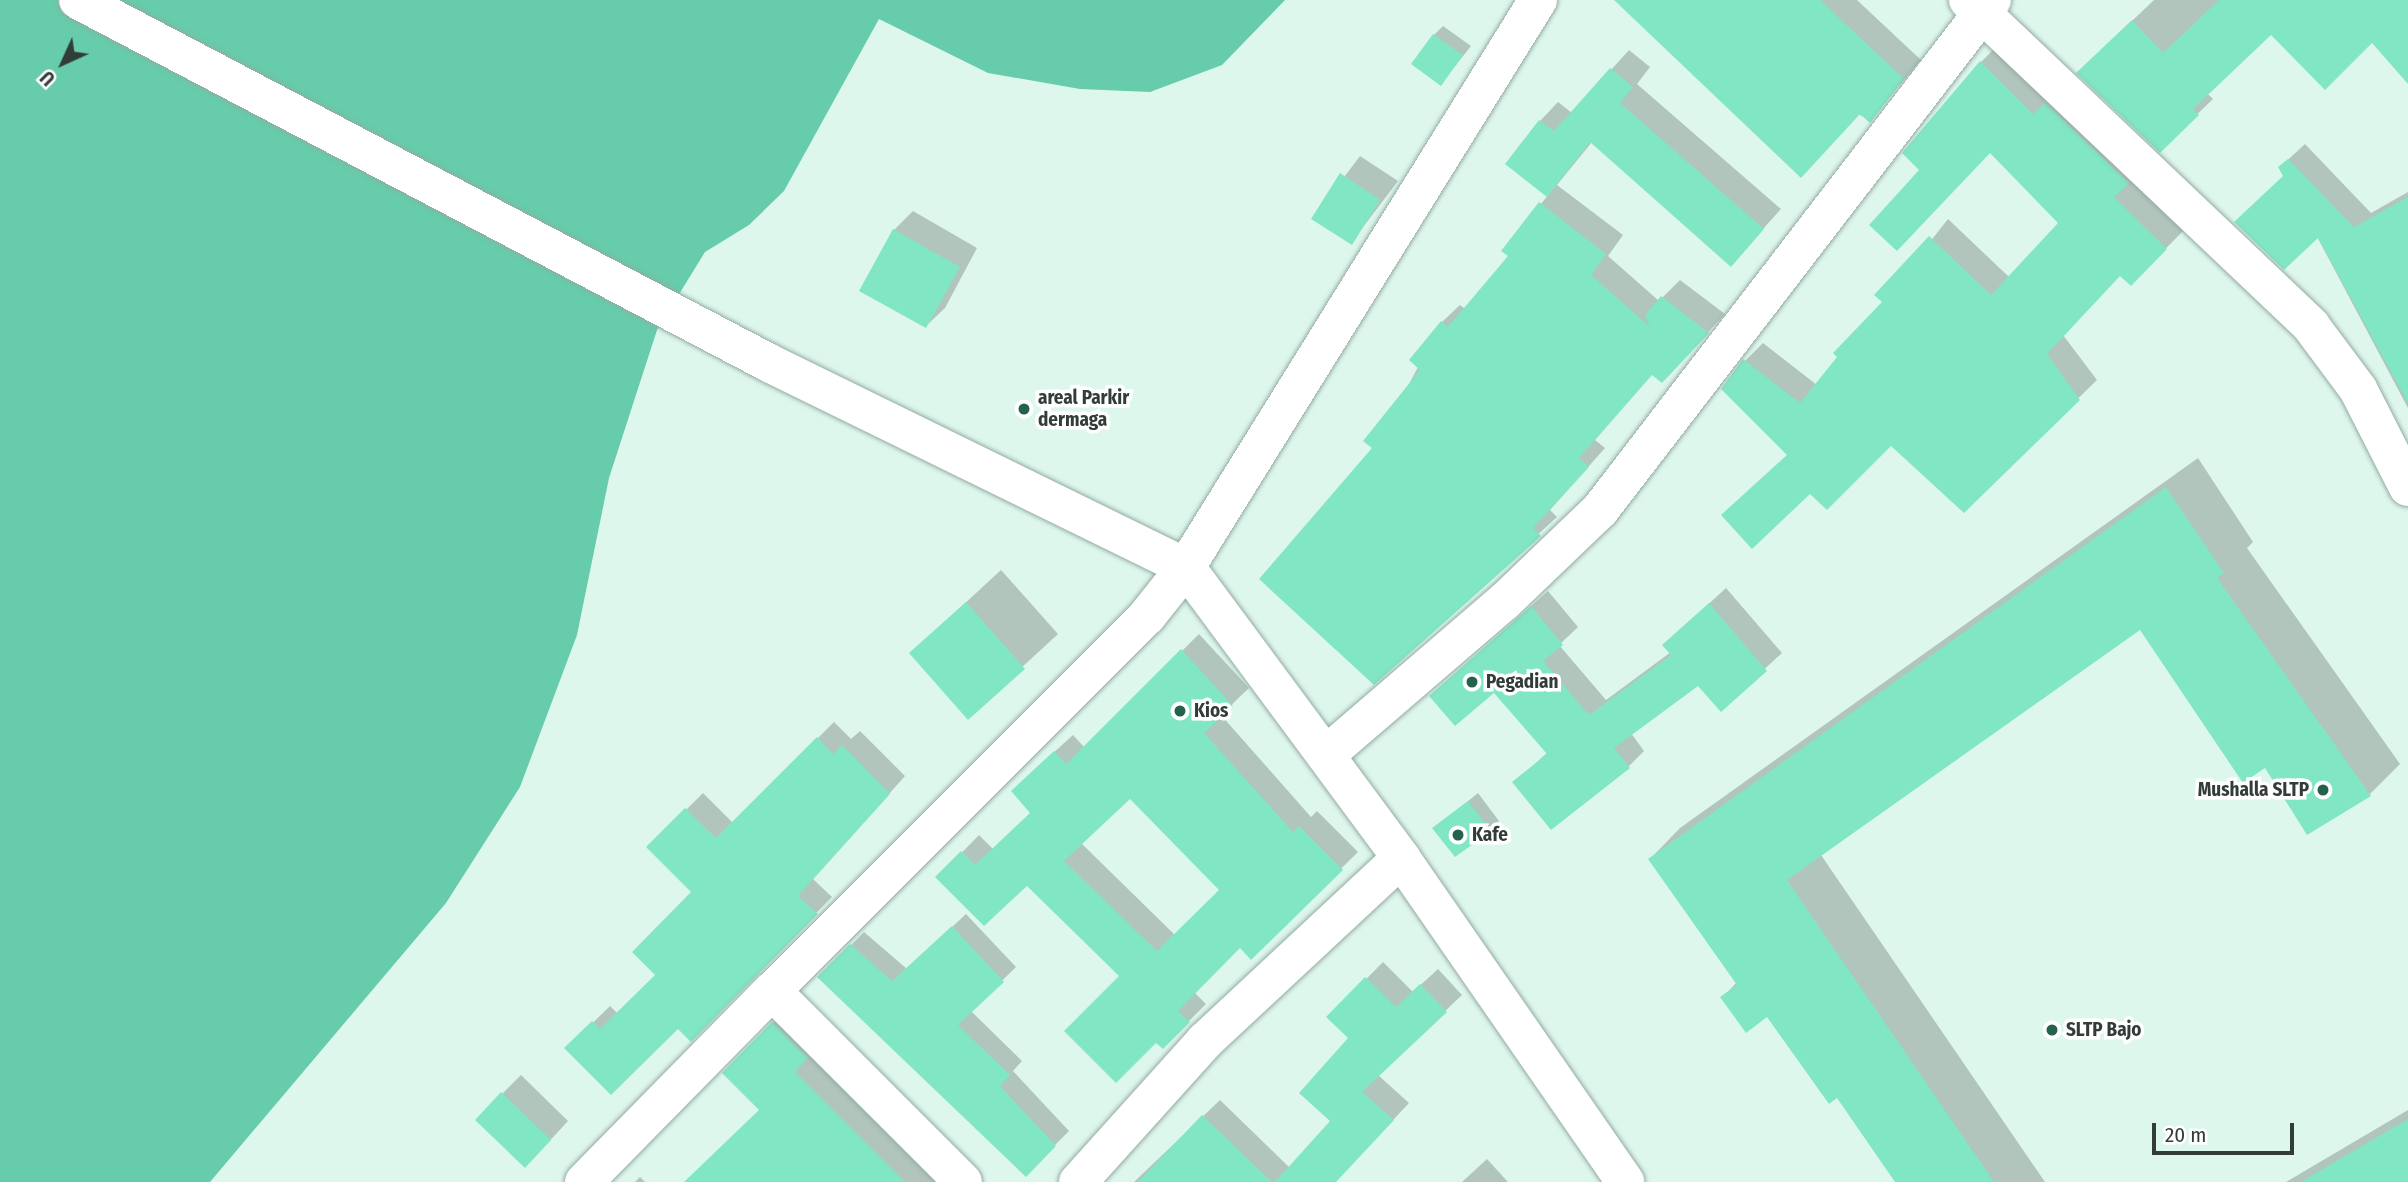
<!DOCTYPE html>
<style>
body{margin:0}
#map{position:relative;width:2408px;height:1182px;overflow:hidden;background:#def7ed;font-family:"Fira Sans Condensed",sans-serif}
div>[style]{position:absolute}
.water>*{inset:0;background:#66ccab}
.shadow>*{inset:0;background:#0003}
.building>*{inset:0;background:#80e6c3}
.roads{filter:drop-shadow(0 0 2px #93aba1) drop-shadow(0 0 2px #93aba1)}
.minor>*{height:38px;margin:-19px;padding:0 19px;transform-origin:19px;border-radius:19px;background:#fff}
.secondary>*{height:38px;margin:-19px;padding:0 19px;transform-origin:19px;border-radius:19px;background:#fff}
.dots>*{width:19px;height:19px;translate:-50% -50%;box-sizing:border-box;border:4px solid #fff;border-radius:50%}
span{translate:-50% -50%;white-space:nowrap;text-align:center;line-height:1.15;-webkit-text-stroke:7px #fff;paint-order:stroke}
.poi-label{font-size:19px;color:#323c38;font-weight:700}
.left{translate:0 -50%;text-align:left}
.right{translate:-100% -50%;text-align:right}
.north{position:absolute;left:28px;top:28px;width:70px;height:70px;-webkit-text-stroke:5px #fff;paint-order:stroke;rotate:225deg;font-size:19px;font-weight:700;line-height:28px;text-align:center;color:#323c38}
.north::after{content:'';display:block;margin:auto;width:24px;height:32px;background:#323c38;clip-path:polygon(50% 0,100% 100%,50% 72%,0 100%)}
.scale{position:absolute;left:2152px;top:1123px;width:142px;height:32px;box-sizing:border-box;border:4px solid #323c38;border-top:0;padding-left:9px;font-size:21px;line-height:24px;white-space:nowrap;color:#323c38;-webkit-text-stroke:5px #fff;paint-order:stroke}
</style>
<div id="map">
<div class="water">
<div style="clip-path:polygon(0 0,1285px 0,1222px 65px,1150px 92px,1080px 89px,988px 73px,879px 19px,784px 191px,749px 225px,705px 252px,657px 330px,609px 478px,577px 635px,520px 787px,446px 903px,210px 1182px,0 1182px)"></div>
</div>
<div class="shadow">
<div style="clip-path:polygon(1624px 0,1857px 0,1921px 60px,1870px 120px)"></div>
<div style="clip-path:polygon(2154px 0,2408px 0,2408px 81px,2372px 40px,2271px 32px,2207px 93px,2213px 99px,2160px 150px,2094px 57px)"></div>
<div style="clip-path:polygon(1443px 26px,1471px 46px,1441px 84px,1434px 35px)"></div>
<div style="clip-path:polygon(1999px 44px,2184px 230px,2131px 284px,2121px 274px,2063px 335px,2097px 380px,1964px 510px,1891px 443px,1789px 454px,1745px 361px,1763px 343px,1817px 385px,1948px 219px,2009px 277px,2061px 223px,1990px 151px,1921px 170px,1981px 62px)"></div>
<div style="clip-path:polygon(1629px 50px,1650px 67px,1637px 84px,1781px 209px,1731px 265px,1592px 142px,1557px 185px,1623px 235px,1608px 256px,1659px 301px,1680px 280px,1725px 314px,1679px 363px,1653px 373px,1595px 440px,1605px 448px,1550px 510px,1557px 517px,1374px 683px,1375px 448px,1442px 322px,1460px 305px,1465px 309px,1510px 256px,1504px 251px,1548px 195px,1540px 121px,1558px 102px,1572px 113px)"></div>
<div style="clip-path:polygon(2305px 144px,2371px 213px,2408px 192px,2408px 408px,2280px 167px)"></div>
<div style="clip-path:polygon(1360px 156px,1398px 181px,1351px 243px,1313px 218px)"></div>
<div style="clip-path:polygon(913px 211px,977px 248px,945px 308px,926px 326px,894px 230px)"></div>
<div style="clip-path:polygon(2198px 458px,2253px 542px,2247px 548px,2400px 764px,2369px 795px,2266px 765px,2140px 628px,1821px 855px,2045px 1182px,1898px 1182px,1837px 1096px,1768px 1015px,1723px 997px,1737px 982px,1650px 859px,1680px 828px)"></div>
<div style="clip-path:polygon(1001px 570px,1058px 634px,968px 717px,911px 653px)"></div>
<div style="clip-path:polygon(1726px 588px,1782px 653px,1721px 709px,1699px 684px,1631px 733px,1644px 751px,1628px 767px,1515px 782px,1548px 752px,1494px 690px,1431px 696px,1548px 591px,1578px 627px,1559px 645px,1606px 700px,1671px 652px,1664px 645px)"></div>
<div style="clip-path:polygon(evenodd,1199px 634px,1249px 688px,1221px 715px,1311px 817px,1317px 811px,1358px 852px,1251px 957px,1240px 946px,1194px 992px,1206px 1004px,1163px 1047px,1121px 976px,1027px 884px,938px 877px,979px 835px,993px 849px,1032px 812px,1030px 774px,1073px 735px,1085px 748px,1199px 634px,1130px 797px,1221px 890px,1176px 936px,1081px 843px,1130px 797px)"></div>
<div style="clip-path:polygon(834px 722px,851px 739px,860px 731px,905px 776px,813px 879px,832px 897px,691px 1040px,678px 1026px,567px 1048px,610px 1006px,618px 1014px,657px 975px,694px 892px,649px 847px,703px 793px,733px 823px)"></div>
<div style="clip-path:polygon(1478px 793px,1499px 821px,1490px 830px,1435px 828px)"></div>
<div style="clip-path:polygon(966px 914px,1016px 967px,971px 1011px,1022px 1061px,1013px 1071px,1069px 1131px,1026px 1174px,820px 977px,864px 932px,907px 969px)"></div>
<div style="clip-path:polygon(1383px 962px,1413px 992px,1438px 969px,1462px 995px,1378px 1075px,1409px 1103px,1335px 1182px,1134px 1182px,1220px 1100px,1290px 1168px,1332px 1121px,1350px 1038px,1329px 1017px)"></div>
<div style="clip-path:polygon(791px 1005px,954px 1182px,686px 1182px,761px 1110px,724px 1073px)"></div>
<div style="clip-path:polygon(521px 1075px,568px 1121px,544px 1147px,502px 1094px)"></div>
<div style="clip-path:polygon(2408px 1110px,2408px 1182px,2286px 1182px)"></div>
<div style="clip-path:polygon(1487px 1159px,1508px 1182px,1462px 1182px)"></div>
<div style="clip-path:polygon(640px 1177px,645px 1182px,635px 1182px)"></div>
</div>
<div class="building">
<div style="clip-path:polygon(1614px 0,1820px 0,1904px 79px,1870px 123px,1860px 114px,1801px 178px)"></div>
<div style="clip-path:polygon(2219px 0,2408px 0,2408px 84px,2372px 43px,2325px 90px,2271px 35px,2193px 109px,2199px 115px,2160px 153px,2076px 73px,2132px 20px,2163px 53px)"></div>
<div style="clip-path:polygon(1433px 34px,1463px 55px,1441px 86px,1411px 64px)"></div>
<div style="clip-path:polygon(1980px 61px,2033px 114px,2045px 103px,2129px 183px,2114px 197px,2167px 249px,2131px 286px,2120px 276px,2047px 354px,2080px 400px,1964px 513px,1891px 446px,1827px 510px,1810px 494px,1752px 549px,1721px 515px,1787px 455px,1721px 389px,1743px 359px,1800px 403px,1837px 357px,1833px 353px,1882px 302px,1874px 295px,1929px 236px,1991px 295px,2058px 223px,1990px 153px,1897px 251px,1869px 225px,1919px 170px,1902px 153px)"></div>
<div style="clip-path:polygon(1610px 68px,1633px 87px,1620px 103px,1764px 229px,1731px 267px,1590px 142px,1547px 197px,1505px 164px,1539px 120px,1554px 131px)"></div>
<div style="clip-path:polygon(2288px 159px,2354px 227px,2408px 197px,2408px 403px,2318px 238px,2284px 270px,2234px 222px,2283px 176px,2278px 167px)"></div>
<div style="clip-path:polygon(1340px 173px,1380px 200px,1352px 245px,1311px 219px)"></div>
<div style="clip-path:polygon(1539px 202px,1606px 254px,1591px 275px,1650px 327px,1645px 315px,1661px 296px,1709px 333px,1662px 383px,1652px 375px,1579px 458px,1589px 467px,1533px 528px,1541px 536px,1374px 685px,1259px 579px,1372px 448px,1363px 441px,1420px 370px,1409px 360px,1441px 321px,1448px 327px,1508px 256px,1501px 251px)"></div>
<div style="clip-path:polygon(893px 229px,960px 267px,926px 328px,859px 291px)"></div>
<div style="clip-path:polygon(2166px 487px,2224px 573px,2217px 578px,2371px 796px,2307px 835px,2265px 768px,2243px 783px,2140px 630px,1787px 880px,1994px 1182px,1895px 1182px,1837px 1098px,1829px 1104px,1767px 1017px,1746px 1033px,1720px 997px,1737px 985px,1648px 859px)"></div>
<div style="clip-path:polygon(966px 602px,1025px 669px,968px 720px,909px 653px)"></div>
<div style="clip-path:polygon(1709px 603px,1767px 671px,1721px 712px,1698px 686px,1614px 748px,1630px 768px,1551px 830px,1512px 782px,1547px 754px,1494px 693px,1455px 726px,1429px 696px,1531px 606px,1563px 645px,1543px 661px,1589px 715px,1671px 655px,1662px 645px)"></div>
<div style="clip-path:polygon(evenodd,1181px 649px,1233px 706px,1204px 733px,1293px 832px,1299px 826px,1343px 870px,1251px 960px,1240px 948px,1178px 1011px,1190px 1022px,1163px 1049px,1156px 1043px,1116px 1083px,1064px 1031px,1119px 976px,1027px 886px,984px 926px,935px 877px,961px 851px,975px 865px,1030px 813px,1011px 791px,1054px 751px,1066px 764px,1181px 649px,1130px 799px,1219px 890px,1157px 951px,1064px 861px,1130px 799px)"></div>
<div style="clip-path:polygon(817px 737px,833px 754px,842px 745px,890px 794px,798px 896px,818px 914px,691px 1042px,678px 1029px,611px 1095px,564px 1048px,592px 1021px,600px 1029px,655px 975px,632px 952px,691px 892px,646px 847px,685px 808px,716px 838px)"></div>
<div style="clip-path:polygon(1468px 801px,1491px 831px,1455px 857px,1432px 828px)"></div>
<div style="clip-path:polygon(952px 926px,1004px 982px,958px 1025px,1010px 1075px,1000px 1086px,1056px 1146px,1026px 1177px,817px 977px,850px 944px,892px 981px)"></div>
<div style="clip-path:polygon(1365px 977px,1396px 1007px,1420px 984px,1447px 1012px,1362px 1092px,1394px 1120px,1336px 1182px,1275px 1182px,1330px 1121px,1299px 1093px,1348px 1038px,1326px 1017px)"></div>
<div style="clip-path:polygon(772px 1022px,808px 1058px,795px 1072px,905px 1182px,684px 1182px,759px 1110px,722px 1073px)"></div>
<div style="clip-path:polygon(501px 1092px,551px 1140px,525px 1168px,475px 1120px)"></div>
<div style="clip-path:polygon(1202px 1115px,1272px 1182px,1138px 1182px)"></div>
<div style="clip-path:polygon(2408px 1119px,2408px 1182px,2301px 1182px)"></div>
</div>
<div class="roads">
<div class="minor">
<div style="left:78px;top:0;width:781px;rotate:27.71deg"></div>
<div style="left:769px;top:363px;width:464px;rotate:26.1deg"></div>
<div style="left:1186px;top:567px;width:63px;rotate:128.5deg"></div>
<div style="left:1147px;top:616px;width:530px;rotate:135deg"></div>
<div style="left:772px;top:991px;width:270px;rotate:45deg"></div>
<div style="left:1968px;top:0;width:473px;rotate:43.5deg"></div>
<div style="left:2311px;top:326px;width:79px;rotate:53.3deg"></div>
<div style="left:2358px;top:389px;width:110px;rotate:63deg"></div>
<div style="left:1327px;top:754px;width:233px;rotate:-40.7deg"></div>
<div style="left:1504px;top:602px;width:133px;rotate:-43.8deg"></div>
<div style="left:1600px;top:510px;width:643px;rotate:-52.45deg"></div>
<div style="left:584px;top:1182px;width:268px;rotate:-45.5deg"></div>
<div style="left:1078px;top:1182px;width:190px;rotate:-48deg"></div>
<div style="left:1205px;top:1041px;width:268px;rotate:-43deg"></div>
</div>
<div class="secondary">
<div style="left:1538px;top:0;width:667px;rotate:121.83deg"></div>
<div style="left:1186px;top:567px;width:362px;rotate:53.5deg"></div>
<div style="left:1401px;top:858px;width:394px;rotate:55.3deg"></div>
</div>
</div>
<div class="dots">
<div style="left:1024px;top:409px;background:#24624f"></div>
<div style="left:1472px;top:682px;background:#24624f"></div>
<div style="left:1180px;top:711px;background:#24624f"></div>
<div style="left:2323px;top:790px;background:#24624f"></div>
<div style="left:1458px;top:835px;background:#24624f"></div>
<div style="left:2052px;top:1030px;background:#24624f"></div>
</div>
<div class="poi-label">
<span class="left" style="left:1038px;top:409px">areal Parkir<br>dermaga</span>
<span class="left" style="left:1486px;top:682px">Pegadian</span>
<span class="left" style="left:1194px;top:711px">Kios</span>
<span class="right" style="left:2309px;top:790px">Mushalla SLTP</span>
<span class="left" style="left:1472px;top:835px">Kafe</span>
<span class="left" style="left:2066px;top:1030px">SLTP Bajo</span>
</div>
<div class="north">U</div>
<div class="scale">20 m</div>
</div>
